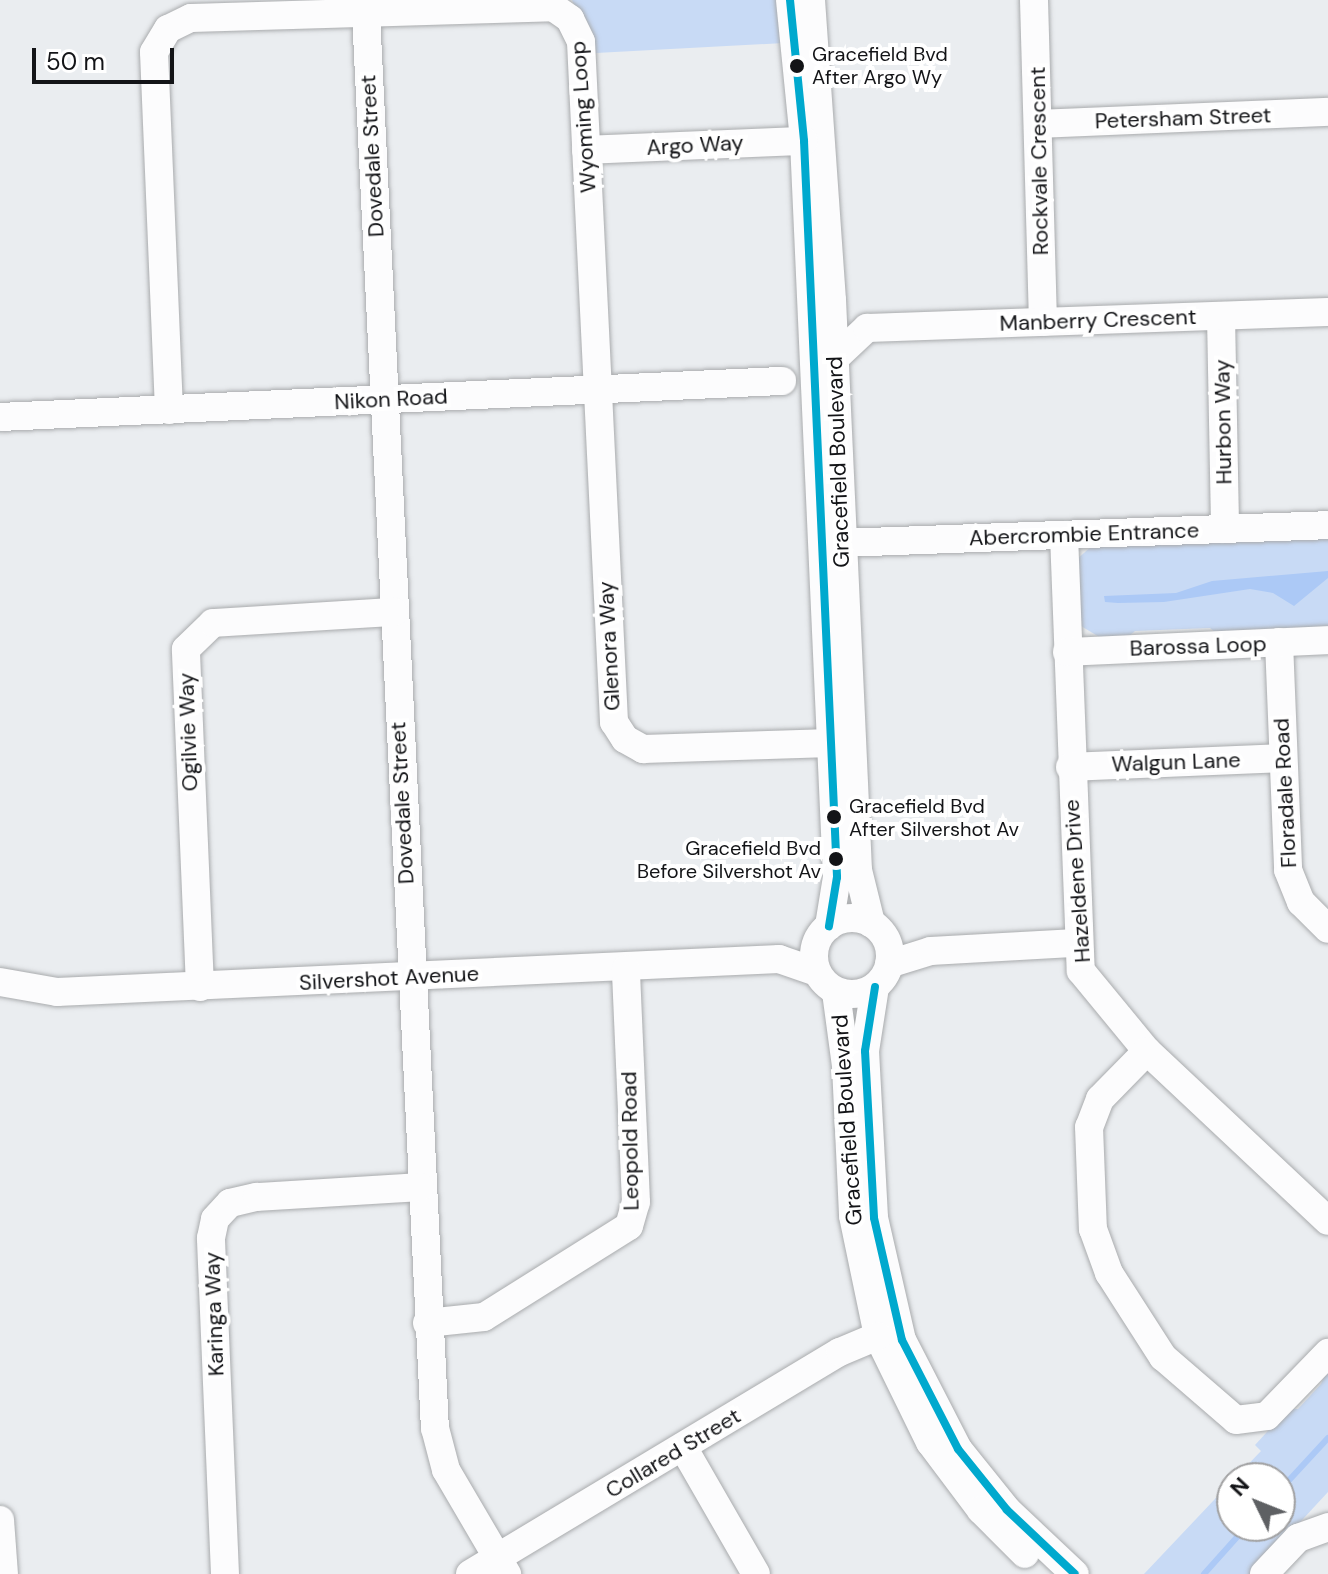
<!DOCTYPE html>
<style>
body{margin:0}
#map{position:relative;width:1328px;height:1574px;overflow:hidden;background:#eaedf0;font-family:"DM Sans",sans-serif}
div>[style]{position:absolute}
.green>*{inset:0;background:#c8daf5}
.water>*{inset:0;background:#acc9f6}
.stream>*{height:6px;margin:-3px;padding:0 3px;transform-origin:3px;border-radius:3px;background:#acc9f6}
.roads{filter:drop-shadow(0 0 2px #a9abad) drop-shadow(0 0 2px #a9abad)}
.minor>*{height:28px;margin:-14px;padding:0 14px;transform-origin:14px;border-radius:14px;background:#fcfcfd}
.minor>.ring{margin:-14px;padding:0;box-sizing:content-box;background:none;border:28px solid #fcfcfd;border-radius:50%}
.bus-1>*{height:8px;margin:-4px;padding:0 4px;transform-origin:4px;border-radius:4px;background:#00a9ce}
.dots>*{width:22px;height:22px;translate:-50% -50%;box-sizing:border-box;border:4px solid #fff;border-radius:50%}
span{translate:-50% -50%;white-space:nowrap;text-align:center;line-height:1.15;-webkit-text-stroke:8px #fff;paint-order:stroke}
.bus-label{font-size:20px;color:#131417}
.left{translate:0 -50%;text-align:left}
.right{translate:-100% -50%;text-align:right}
.street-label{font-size:22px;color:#131417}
.north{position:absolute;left:1216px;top:1462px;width:80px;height:80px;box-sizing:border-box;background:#fff;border:2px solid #a1a1a2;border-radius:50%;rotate:313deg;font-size:22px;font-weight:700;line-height:32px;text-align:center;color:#131417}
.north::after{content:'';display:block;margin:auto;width:28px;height:36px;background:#5e6063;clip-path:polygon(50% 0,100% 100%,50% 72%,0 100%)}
.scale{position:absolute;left:32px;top:48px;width:142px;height:36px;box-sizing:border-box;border:4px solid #131417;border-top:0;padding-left:10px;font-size:24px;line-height:28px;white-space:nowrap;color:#131417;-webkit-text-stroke:6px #fff;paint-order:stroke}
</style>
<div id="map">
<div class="green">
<div style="clip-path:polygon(572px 0,780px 0,784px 43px,596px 53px)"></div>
<div style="clip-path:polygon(1328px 534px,1328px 631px,1218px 635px,1210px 628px,1135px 631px,1127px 638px,1101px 638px,1081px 626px,1076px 560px,1093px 545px)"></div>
<div style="clip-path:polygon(1328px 1367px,1328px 1492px,1252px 1574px,1144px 1574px,1232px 1481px,1232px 1526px,1280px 1526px,1280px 1478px,1235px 1478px,1261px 1451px,1255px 1445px,1288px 1409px,1298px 1409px,1321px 1384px)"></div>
</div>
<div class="water">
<div style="clip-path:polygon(1328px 571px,1328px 578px,1294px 606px,1273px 593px,1250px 589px,1164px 602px,1118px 603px,1105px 602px,1104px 596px,1176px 593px,1212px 581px)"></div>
</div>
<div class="stream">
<div style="left:1280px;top:1490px;width:71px;rotate:-47.3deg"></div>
<div style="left:1204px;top:1574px;width:64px;rotate:-48.1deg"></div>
</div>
<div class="roads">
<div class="minor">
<div style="left:790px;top:0;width:142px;rotate:84.3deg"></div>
<div style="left:804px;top:141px;width:737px;rotate:87.43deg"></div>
<div style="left:837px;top:877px;width:50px;rotate:99.3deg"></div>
<div style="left:811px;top:0;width:301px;rotate:86deg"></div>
<div style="left:832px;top:300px;width:571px;rotate:87.39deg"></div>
<div style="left:858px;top:870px;width:55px;rotate:76.2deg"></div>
<div style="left:1034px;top:0;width:322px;rotate:88.4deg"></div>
<div style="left:366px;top:14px;width:1416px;rotate:87.21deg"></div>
<div style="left:435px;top:1428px;width:43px;rotate:75.3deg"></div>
<div style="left:446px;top:1470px;width:121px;rotate:59.6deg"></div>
<div style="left:1039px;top:124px;width:289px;rotate:-2.4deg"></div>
<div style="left:586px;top:150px;width:218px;rotate:-2.4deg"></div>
<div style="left:1221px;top:316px;width:213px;rotate:88.9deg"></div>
<div style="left:833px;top:360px;width:47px;rotate:-43.3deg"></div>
<div style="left:867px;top:328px;width:461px;rotate:-2deg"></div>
<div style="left:169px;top:410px;width:358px;rotate:-92.4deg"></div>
<div style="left:154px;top:52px;width:27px;rotate:-59deg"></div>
<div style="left:168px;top:29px;width:25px;rotate:-26deg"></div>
<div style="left:191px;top:18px;width:362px;rotate:-1.7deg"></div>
<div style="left:553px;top:7px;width:21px;rotate:35deg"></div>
<div style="left:570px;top:19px;width:25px;rotate:64deg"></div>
<div style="left:581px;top:42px;width:681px;rotate:87.22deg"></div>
<div style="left:614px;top:722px;width:20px;rotate:57deg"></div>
<div style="left:625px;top:739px;width:21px;rotate:29deg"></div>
<div style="left:643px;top:749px;width:188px;rotate:-1.8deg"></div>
<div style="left:0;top:417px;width:783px;rotate:-2.64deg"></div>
<div style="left:1064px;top:535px;width:436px;rotate:87.8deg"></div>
<div style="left:1081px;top:971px;width:104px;rotate:50.5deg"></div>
<div style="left:1147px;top:1051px;width:248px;rotate:43.2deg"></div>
<div style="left:841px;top:543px;width:487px;rotate:-2.1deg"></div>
<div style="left:1279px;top:642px;width:228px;rotate:87.7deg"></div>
<div style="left:1288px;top:870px;width:35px;rotate:68deg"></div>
<div style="left:1301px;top:902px;width:38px;rotate:45deg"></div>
<div style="left:1067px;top:652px;width:261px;rotate:-2.6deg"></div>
<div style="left:1070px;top:767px;width:213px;rotate:-2.4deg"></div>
<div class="ring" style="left:814px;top:918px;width:48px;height:48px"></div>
<div style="left:889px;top:964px;width:44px;rotate:-17.2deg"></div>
<div style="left:931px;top:951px;width:145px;rotate:-3.2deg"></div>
<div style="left:0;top:982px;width:58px;rotate:10deg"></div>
<div style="left:57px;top:992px;width:723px;rotate:-2.62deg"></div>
<div style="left:779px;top:959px;width:39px;rotate:19deg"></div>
<div style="left:200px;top:987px;width:338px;rotate:-92.4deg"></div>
<div style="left:186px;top:649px;width:37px;rotate:-44deg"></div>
<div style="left:213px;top:623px;width:181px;rotate:-3.5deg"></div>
<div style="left:875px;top:987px;width:65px;rotate:98.9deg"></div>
<div style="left:865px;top:1051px;width:167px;rotate:86.9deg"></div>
<div style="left:874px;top:1218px;width:125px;rotate:77.1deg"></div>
<div style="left:902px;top:1340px;width:123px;rotate:62.8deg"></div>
<div style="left:958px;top:1449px;width:78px;rotate:51.2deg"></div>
<div style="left:1007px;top:1510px;width:93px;rotate:43.3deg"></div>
<div style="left:836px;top:992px;width:75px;rotate:82.3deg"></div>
<div style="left:846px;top:1066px;width:150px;rotate:87.3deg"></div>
<div style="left:853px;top:1216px;width:123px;rotate:78.2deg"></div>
<div style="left:878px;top:1336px;width:118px;rotate:63.9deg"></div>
<div style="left:930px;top:1442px;width:85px;rotate:53.1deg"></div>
<div style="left:981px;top:1510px;width:62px;rotate:45deg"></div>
<div style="left:1147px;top:1051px;width:67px;rotate:134.4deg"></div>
<div style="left:1100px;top:1099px;width:30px;rotate:111deg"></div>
<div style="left:1089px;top:1127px;width:102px;rotate:87.8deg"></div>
<div style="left:1093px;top:1229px;width:47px;rotate:70deg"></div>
<div style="left:1109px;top:1273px;width:100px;rotate:57.3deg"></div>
<div style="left:1163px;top:1357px;width:96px;rotate:40.8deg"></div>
<div style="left:1236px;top:1420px;width:31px;rotate:-7deg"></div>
<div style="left:1267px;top:1416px;width:88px;rotate:-45.9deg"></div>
<div style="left:427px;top:1323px;width:57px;rotate:-6deg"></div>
<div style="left:484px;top:1317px;width:171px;rotate:-32.1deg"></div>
<div style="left:629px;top:1226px;width:25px;rotate:-74deg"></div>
<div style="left:636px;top:1202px;width:233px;rotate:-92.5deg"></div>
<div style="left:683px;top:1447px;width:146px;rotate:60.1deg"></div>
<div style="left:0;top:1520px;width:54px;rotate:85.8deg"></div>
<div style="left:225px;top:1574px;width:336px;rotate:-92.4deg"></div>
<div style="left:211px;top:1238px;width:19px;rotate:-78deg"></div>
<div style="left:215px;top:1219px;width:22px;rotate:-47deg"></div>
<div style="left:230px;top:1203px;width:28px;rotate:-13deg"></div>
<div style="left:257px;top:1197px;width:163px;rotate:-3.5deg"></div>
<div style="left:470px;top:1574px;width:431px;rotate:-31deg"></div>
<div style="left:840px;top:1352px;width:41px;rotate:-22.8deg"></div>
<div style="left:1264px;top:1574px;width:50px;rotate:-46.6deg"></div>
<div style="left:1298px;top:1538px;width:32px;rotate:-20deg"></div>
</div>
</div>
<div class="bus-1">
<div style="left:790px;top:0;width:142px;rotate:84.3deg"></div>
<div style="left:804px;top:141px;width:737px;rotate:87.43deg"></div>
<div style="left:837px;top:877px;width:50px;rotate:99.3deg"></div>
<div style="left:875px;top:987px;width:65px;rotate:98.9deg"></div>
<div style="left:865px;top:1051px;width:167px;rotate:86.9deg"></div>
<div style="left:874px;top:1218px;width:125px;rotate:77.1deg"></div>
<div style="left:902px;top:1340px;width:123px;rotate:62.8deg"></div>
<div style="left:958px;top:1449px;width:78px;rotate:51.2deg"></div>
<div style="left:1007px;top:1510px;width:93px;rotate:43.3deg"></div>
</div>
<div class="dots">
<div style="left:797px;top:66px;background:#131417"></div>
<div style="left:834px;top:817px;background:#131417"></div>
<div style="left:836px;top:859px;background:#131417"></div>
</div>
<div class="bus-label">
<span class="left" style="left:812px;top:66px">Gracefield Bvd<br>After Argo Wy</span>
<span class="left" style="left:849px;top:818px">Gracefield Bvd<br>After Silvershot Av</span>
<span class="right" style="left:821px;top:860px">Gracefield Bvd<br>Before Silvershot Av</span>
</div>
<div class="street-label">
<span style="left:583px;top:117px;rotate:-94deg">Wyoming Loop</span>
<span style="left:1183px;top:118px;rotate:-2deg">Petersham Street</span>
<span style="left:695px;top:145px;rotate:-3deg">Argo Way</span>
<span style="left:372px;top:156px;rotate:-93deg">Dovedale Street</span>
<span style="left:1039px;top:161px;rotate:-91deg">Rockvale Crescent</span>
<span style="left:1098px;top:320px;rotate:-2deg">Manberry Crescent</span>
<span style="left:391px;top:399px;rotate:-3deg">Nikon Road</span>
<span style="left:1223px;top:422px;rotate:-91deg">Hurbon Way</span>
<span style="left:838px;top:462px;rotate:-92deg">Gracefield Boulevard</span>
<span style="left:1084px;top:534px;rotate:-2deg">Abercrombie Entrance</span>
<span style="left:609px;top:646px;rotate:-93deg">Glenora Way</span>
<span style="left:1198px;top:646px;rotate:-2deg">Barossa Loop</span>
<span style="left:188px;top:732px;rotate:-92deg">Ogilvie Way</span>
<span style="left:1176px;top:762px;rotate:-2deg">Walgun Lane</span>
<span style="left:1285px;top:793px;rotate:-93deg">Floradale Road</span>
<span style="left:402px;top:803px;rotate:-93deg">Dovedale Street</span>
<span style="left:1077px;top:881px;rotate:-94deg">Hazeldene Drive</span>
<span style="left:389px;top:978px;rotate:-3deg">Silvershot Avenue</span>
<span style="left:847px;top:1120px;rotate:-94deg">Gracefield Boulevard</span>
<span style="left:630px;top:1141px;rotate:-91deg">Leopold Road</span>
<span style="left:214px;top:1314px;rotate:-92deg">Karinga Way</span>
<span style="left:673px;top:1453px;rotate:-31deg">Collared Street</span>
</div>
<div class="north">N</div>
<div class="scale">50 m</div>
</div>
